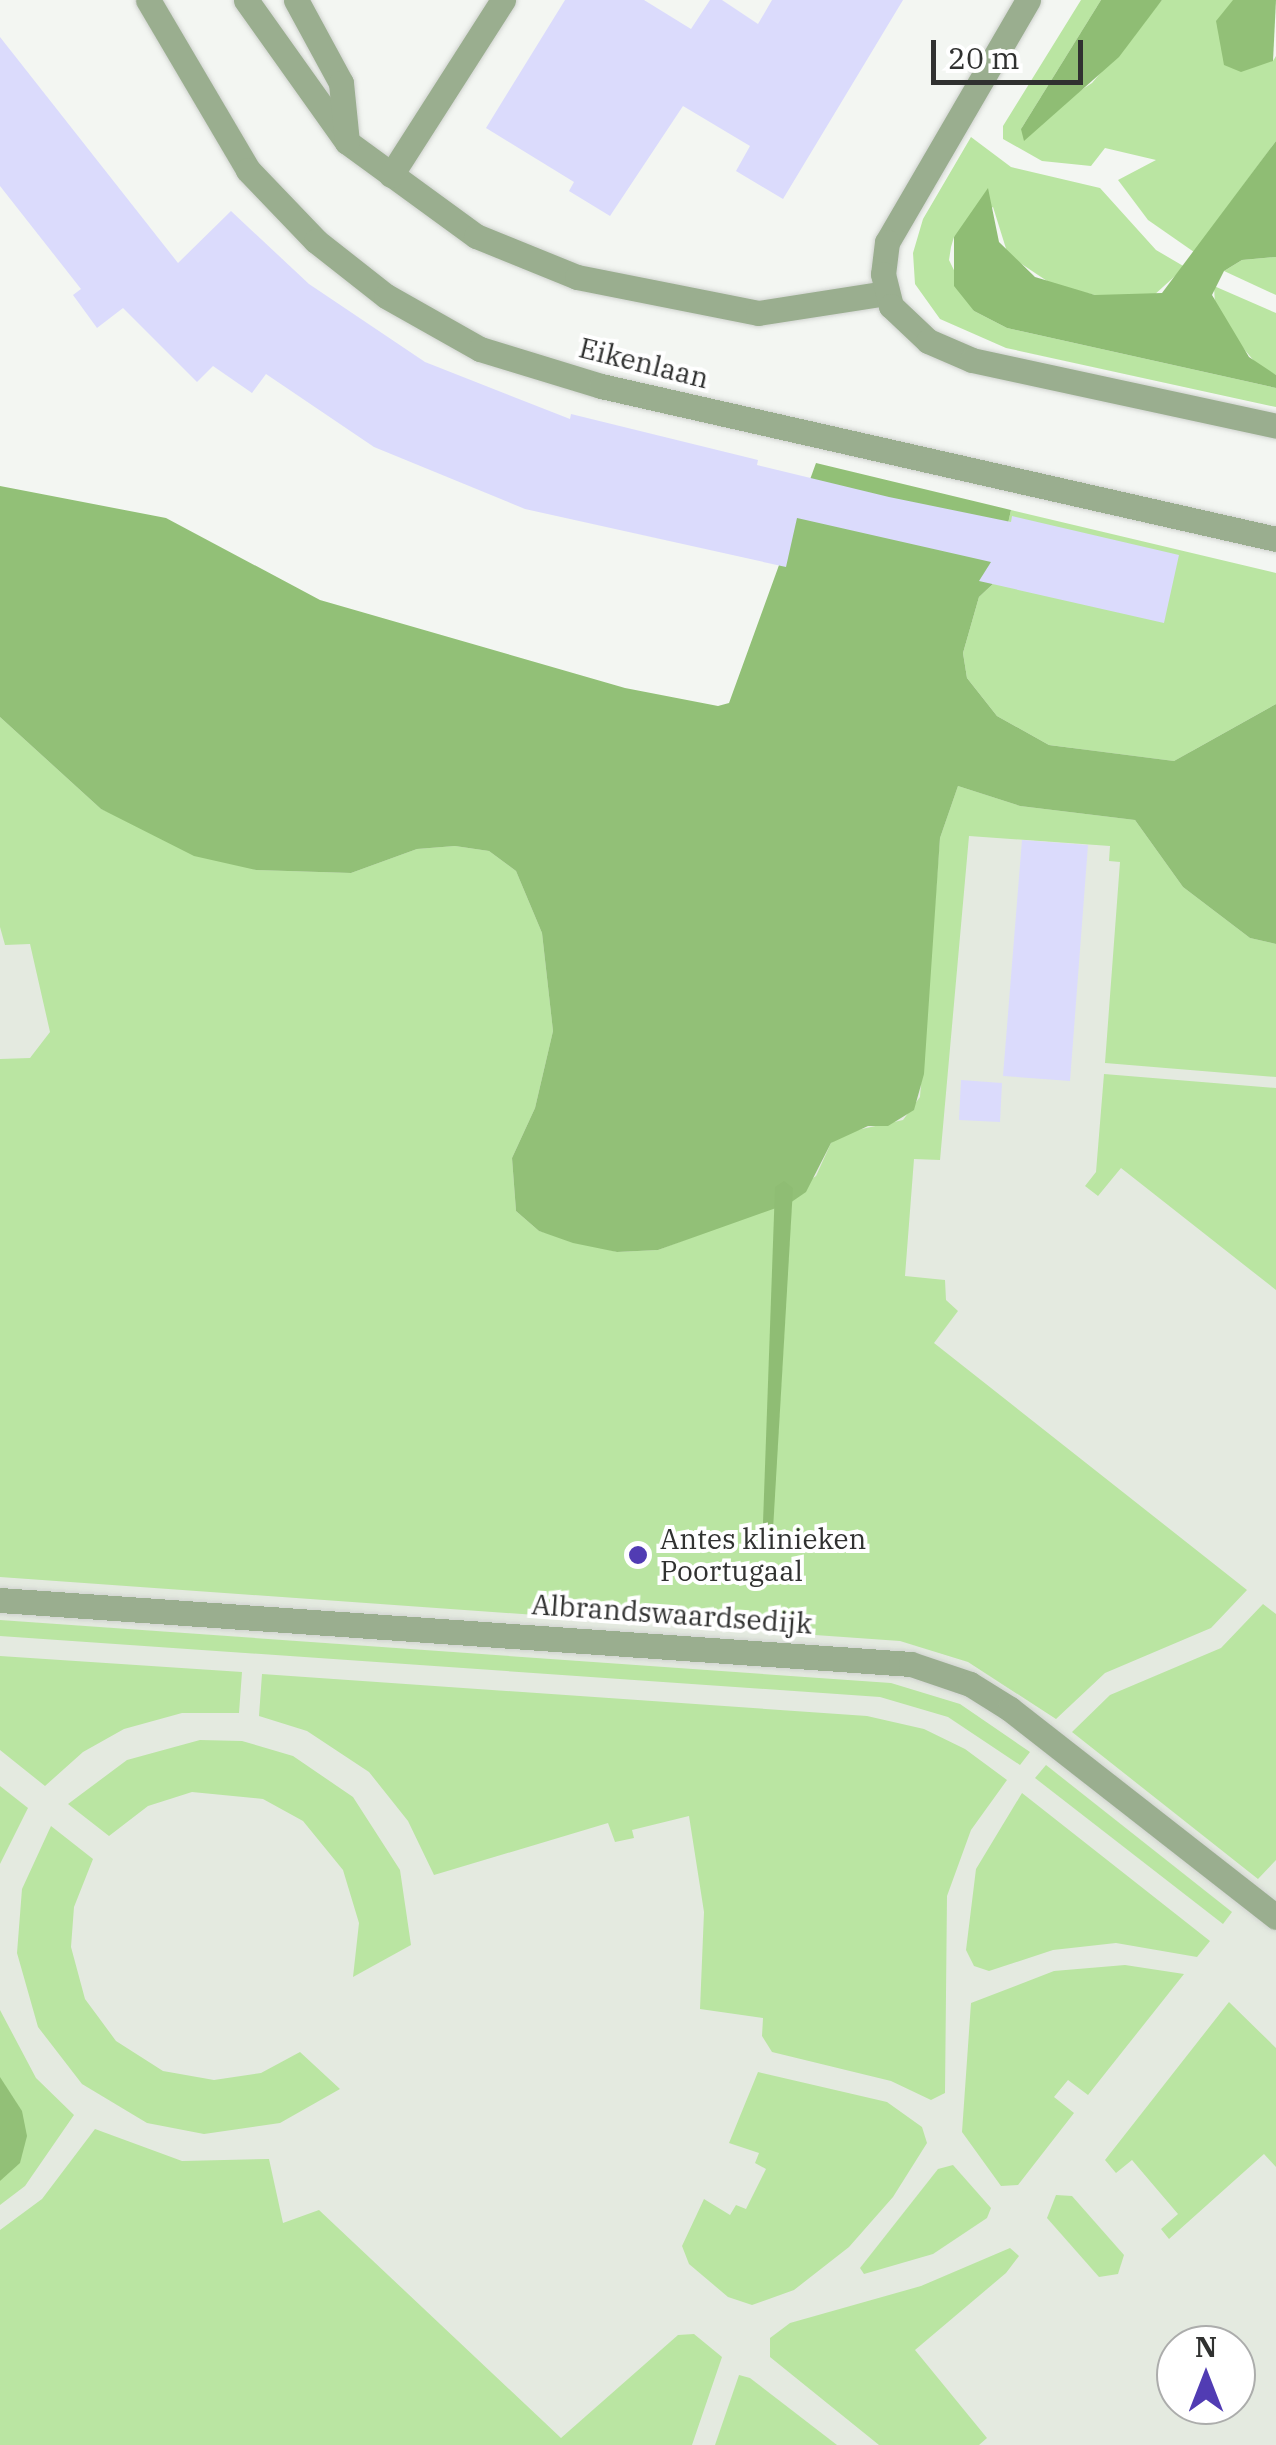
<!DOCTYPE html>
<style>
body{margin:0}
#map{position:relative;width:1276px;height:2445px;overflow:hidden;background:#f3f6f2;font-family:"IBM Plex Serif",serif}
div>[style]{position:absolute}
.built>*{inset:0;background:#e4eae0}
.green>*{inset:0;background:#bae5a2}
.forest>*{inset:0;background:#92c077}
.water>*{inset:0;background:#8fbd74}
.building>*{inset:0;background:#dbdbfc}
.roads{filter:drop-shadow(0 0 2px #d0d3cf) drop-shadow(0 0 2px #d0d3cf)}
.minor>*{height:25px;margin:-12.5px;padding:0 12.5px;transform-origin:12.5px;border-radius:12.5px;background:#9aae8f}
.dots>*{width:28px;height:28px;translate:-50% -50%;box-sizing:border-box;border:5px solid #fff;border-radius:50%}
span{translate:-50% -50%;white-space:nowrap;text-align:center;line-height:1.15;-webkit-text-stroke:8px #fff;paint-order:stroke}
.street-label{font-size:28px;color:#303130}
.poi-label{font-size:28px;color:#303130}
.left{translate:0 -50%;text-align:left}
.north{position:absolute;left:1156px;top:2325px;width:100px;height:100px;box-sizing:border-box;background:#fff;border:2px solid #acadac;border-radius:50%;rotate:0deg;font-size:28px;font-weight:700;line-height:40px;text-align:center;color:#303130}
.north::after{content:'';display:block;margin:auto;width:35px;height:45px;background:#513cb3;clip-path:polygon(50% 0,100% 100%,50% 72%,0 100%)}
.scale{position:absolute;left:931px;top:40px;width:152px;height:45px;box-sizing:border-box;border:5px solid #303130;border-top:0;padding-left:12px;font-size:30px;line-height:35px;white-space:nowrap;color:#303130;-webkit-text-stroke:8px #fff;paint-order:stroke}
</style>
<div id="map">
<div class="built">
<div style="clip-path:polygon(evenodd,0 502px,733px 739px,1276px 754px,1276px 2445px,0 2445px,0 502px,1176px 2345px,1236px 2345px,1236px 2405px,1176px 2405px,1176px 2345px)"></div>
</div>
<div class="green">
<div style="clip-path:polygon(1081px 0,1101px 0,1021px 129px,1092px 83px,1162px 0,1233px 0,1273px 61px,1276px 56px,1276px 141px,1194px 252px,1148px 220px,1118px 180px,1156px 160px,1105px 148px,1091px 166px,1042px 161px,1003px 139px,1003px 126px)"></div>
<div style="clip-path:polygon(971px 137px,1011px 167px,1100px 188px,1156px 250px,1185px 267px,1153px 296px,1095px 295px,1053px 285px,1008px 255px,993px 207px,954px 237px,951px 247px,949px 260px,974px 311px,1007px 328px,1276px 388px,1276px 407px,1006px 348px,940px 319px,915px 284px,913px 253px,923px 219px)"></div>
<div style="clip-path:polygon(1276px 257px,1276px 295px,1224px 271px,1242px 260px)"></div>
<div style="clip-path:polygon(1214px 286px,1276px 313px,1276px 375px,1259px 367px,1233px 336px,1215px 306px)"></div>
<div style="clip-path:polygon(1011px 510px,1276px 573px,1276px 704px,1174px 761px,1049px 745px,997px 716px,967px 678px,963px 653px,979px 597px,995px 582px)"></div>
<div style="clip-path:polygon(0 717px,101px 809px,256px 870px,351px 873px,417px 849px,455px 846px,489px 851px,516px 871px,542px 933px,553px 1031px,535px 1108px,512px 1158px,516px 1211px,539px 1231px,617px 1252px,658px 1250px,769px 1208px,816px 1176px,831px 1143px,848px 1132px,903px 1120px,920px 1097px,940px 838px,958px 786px,1020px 806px,1135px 820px,1183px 887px,1250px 938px,1276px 944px,1276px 1077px,1105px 1063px,1120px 862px,1109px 861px,1110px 846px,969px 836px,940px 1160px,914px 1159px,905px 1276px,945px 1280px,946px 1300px,958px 1311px,934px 1343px,1247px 1590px,1211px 1628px,1105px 1673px,1056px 1719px,968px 1662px,900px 1641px,0 1577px,0 1059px,30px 1058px,50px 1032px,30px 944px,5px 945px,0 927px)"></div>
<div style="clip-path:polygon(1104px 1074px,1276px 1088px,1276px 1290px,1121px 1168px,1098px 1196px,1085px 1186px,1096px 1172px)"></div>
<div style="clip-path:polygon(1263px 1604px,1276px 1614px,1276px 1860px,1258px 1879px,1072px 1732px,1110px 1695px,1221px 1648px)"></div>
<div style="clip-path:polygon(0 1620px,891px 1683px,960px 1704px,1030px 1752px,1020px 1765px,948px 1717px,880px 1697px,0 1636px)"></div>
<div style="clip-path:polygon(0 1656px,242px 1672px,239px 1713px,182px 1713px,124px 1729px,83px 1752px,45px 1786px,0 1750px)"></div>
<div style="clip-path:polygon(262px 1674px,867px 1716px,924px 1729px,965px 1749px,1007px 1780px,971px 1830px,947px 1896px,945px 2093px,931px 2100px,891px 2081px,772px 2052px,762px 2036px,763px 2018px,700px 2009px,704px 1912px,689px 1816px,632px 1830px,634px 1838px,615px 1842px,608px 1823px,434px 1875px,408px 1821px,369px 1772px,307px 1731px,259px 1716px)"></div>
<div style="clip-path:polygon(200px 1740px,242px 1741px,293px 1756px,353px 1797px,400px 1870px,411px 1945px,353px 1977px,359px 1923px,343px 1870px,303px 1821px,263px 1799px,192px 1792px,148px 1806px,109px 1836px,68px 1804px,127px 1760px)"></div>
<div style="clip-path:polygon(1046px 1765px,1232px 1912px,1223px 1924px,1035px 1778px)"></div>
<div style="clip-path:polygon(0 1786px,28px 1808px,0 1864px)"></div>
<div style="clip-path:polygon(1022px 1793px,1210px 1941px,1197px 1957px,1116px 1943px,1053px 1950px,989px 1971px,974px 1966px,966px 1950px,976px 1869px)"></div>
<div style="clip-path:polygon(51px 1826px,93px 1859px,74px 1907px,71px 1947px,85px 1999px,116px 2041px,163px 2071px,214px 2080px,261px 2073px,300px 2052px,340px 2089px,280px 2123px,204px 2134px,147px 2123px,82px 2084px,38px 2027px,17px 1953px,22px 1889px)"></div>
<div style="clip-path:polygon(1125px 1965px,1184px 1974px,1088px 2095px,1068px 2080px,1054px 2097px,1074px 2113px,1018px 2185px,1001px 2186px,962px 2132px,971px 2003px,1054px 1971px)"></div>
<div style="clip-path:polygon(1229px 2002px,1276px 2048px,1276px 2167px,1264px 2154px,1169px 2239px,1161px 2229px,1178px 2214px,1132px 2160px,1116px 2173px,1105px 2160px)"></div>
<div style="clip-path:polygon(0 2010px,36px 2078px,74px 2115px,25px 2186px,0 2205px)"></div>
<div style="clip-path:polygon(758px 2072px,887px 2102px,922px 2127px,927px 2143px,893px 2197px,849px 2247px,794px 2290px,752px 2305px,728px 2297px,689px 2264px,682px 2246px,704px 2199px,730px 2215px,736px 2205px,746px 2209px,766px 2169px,755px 2163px,759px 2153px,729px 2143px)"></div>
<div style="clip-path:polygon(95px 2129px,182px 2161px,269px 2159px,283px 2223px,319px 2210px,561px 2438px,678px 2335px,694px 2334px,722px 2357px,692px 2445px,0 2445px,0 2230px,42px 2199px)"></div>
<div style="clip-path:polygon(953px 2165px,991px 2208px,987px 2218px,933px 2254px,864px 2274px,860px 2268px,938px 2169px)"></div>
<div style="clip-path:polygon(1056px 2195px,1072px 2196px,1124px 2255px,1118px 2274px,1099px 2277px,1047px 2218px)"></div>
<div style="clip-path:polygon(1010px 2248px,1019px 2256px,1006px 2273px,915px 2350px,987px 2438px,979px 2445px,879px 2445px,770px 2357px,770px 2338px,790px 2323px,921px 2286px)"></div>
<div style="clip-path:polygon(739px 2375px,750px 2378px,837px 2445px,715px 2445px)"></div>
</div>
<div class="forest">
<div style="clip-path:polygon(1233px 0,1276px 0,1273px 61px,1241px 72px,1224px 65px,1216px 21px)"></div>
<div style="clip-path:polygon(816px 463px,1011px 510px,995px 582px,979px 597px,963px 653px,967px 678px,997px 716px,1049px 745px,1174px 761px,1276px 704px,1276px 944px,1250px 938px,1183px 887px,1135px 820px,1020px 806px,958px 786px,940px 838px,924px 1074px,914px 1110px,888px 1126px,868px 1126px,831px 1143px,806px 1192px,790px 1203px,658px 1250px,617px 1252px,573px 1243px,539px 1231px,516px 1211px,512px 1158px,535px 1108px,553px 1031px,542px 933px,516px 871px,489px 851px,455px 846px,417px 849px,351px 873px,256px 870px,194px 856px,101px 809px,0 717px,0 486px,166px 518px,320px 600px,625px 688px,718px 706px,729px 703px)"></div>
<div style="clip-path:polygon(0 2077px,22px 2111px,27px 2136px,20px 2163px,0 2181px)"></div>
</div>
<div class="water">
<div style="clip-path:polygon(1101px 0,1162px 0,1119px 57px,1024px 141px,1021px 129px)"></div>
<div style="clip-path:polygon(1276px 141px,1276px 257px,1242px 260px,1224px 271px,1212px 295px,1249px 357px,1276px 375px,1276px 388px,1007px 328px,974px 311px,954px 286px,954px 237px,988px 188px,999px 242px,1035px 277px,1095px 295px,1162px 293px)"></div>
<div style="clip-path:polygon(784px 1181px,793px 1188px,772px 1547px,762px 1551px,775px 1187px)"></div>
</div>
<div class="building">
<div style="clip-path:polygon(565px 0,644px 0,691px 29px,710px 0,722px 0,758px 24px,772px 0,903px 0,783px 199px,736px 171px,750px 146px,683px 106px,610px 216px,569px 191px,574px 182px,486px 128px)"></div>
<div style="clip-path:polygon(0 37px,178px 263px,231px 211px,309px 284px,425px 362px,570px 419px,571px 414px,758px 460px,757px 465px,889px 497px,1011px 522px,1012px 516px,1179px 555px,1164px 623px,979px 581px,991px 562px,797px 518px,786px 567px,525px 509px,374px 447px,266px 374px,252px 393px,213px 366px,197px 382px,123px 308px,97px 328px,73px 295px,81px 289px,0 186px)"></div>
<div style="clip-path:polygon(1022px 840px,1088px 845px,1070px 1081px,1003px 1076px)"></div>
<div style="clip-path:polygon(961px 1080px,1002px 1083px,1000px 1122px,959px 1120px)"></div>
</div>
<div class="roads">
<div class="minor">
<div style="left:148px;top:0;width:197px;rotate:59.5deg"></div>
<div style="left:248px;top:170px;width:98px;rotate:46.2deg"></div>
<div style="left:316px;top:241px;width:89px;rotate:38.2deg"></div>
<div style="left:386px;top:296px;width:108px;rotate:29.4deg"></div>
<div style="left:480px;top:349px;width:127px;rotate:17deg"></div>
<div style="left:601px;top:386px;width:692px;rotate:12.77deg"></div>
<div style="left:246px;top:0;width:174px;rotate:54.6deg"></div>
<div style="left:347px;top:142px;width:160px;rotate:36.1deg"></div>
<div style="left:476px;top:236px;width:109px;rotate:22.1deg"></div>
<div style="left:577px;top:277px;width:185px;rotate:11.2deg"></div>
<div style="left:758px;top:313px;width:129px;rotate:-8.9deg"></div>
<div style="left:296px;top:0;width:94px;rotate:61.5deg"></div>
<div style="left:341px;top:83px;width:59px;rotate:84.2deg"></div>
<div style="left:1028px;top:0;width:280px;rotate:120.2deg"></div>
<div style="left:887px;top:242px;width:32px;rotate:97deg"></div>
<div style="left:883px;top:274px;width:33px;rotate:76deg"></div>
<div style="left:891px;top:306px;width:51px;rotate:43.4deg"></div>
<div style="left:928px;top:341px;width:48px;rotate:23.4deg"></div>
<div style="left:972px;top:360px;width:311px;rotate:12.2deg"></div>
<div style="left:391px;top:175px;width:208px;rotate:-57.4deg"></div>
<div style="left:0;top:1600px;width:913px;rotate:4.02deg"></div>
<div style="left:911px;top:1664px;width:62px;rotate:18.7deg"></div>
<div style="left:970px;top:1684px;width:47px;rotate:32deg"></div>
<div style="left:1010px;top:1709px;width:338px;rotate:38deg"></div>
</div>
</div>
<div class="dots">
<div style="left:638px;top:1555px;background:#513cb3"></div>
</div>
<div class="street-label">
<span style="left:644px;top:363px;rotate:14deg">Eikenlaan</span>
<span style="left:672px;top:1614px;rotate:4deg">Albrandswaardsedijk</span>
</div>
<div class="poi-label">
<span class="left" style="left:660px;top:1555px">Antes klinieken<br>Poortugaal</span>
</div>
<div class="north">N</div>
<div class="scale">20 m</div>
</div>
